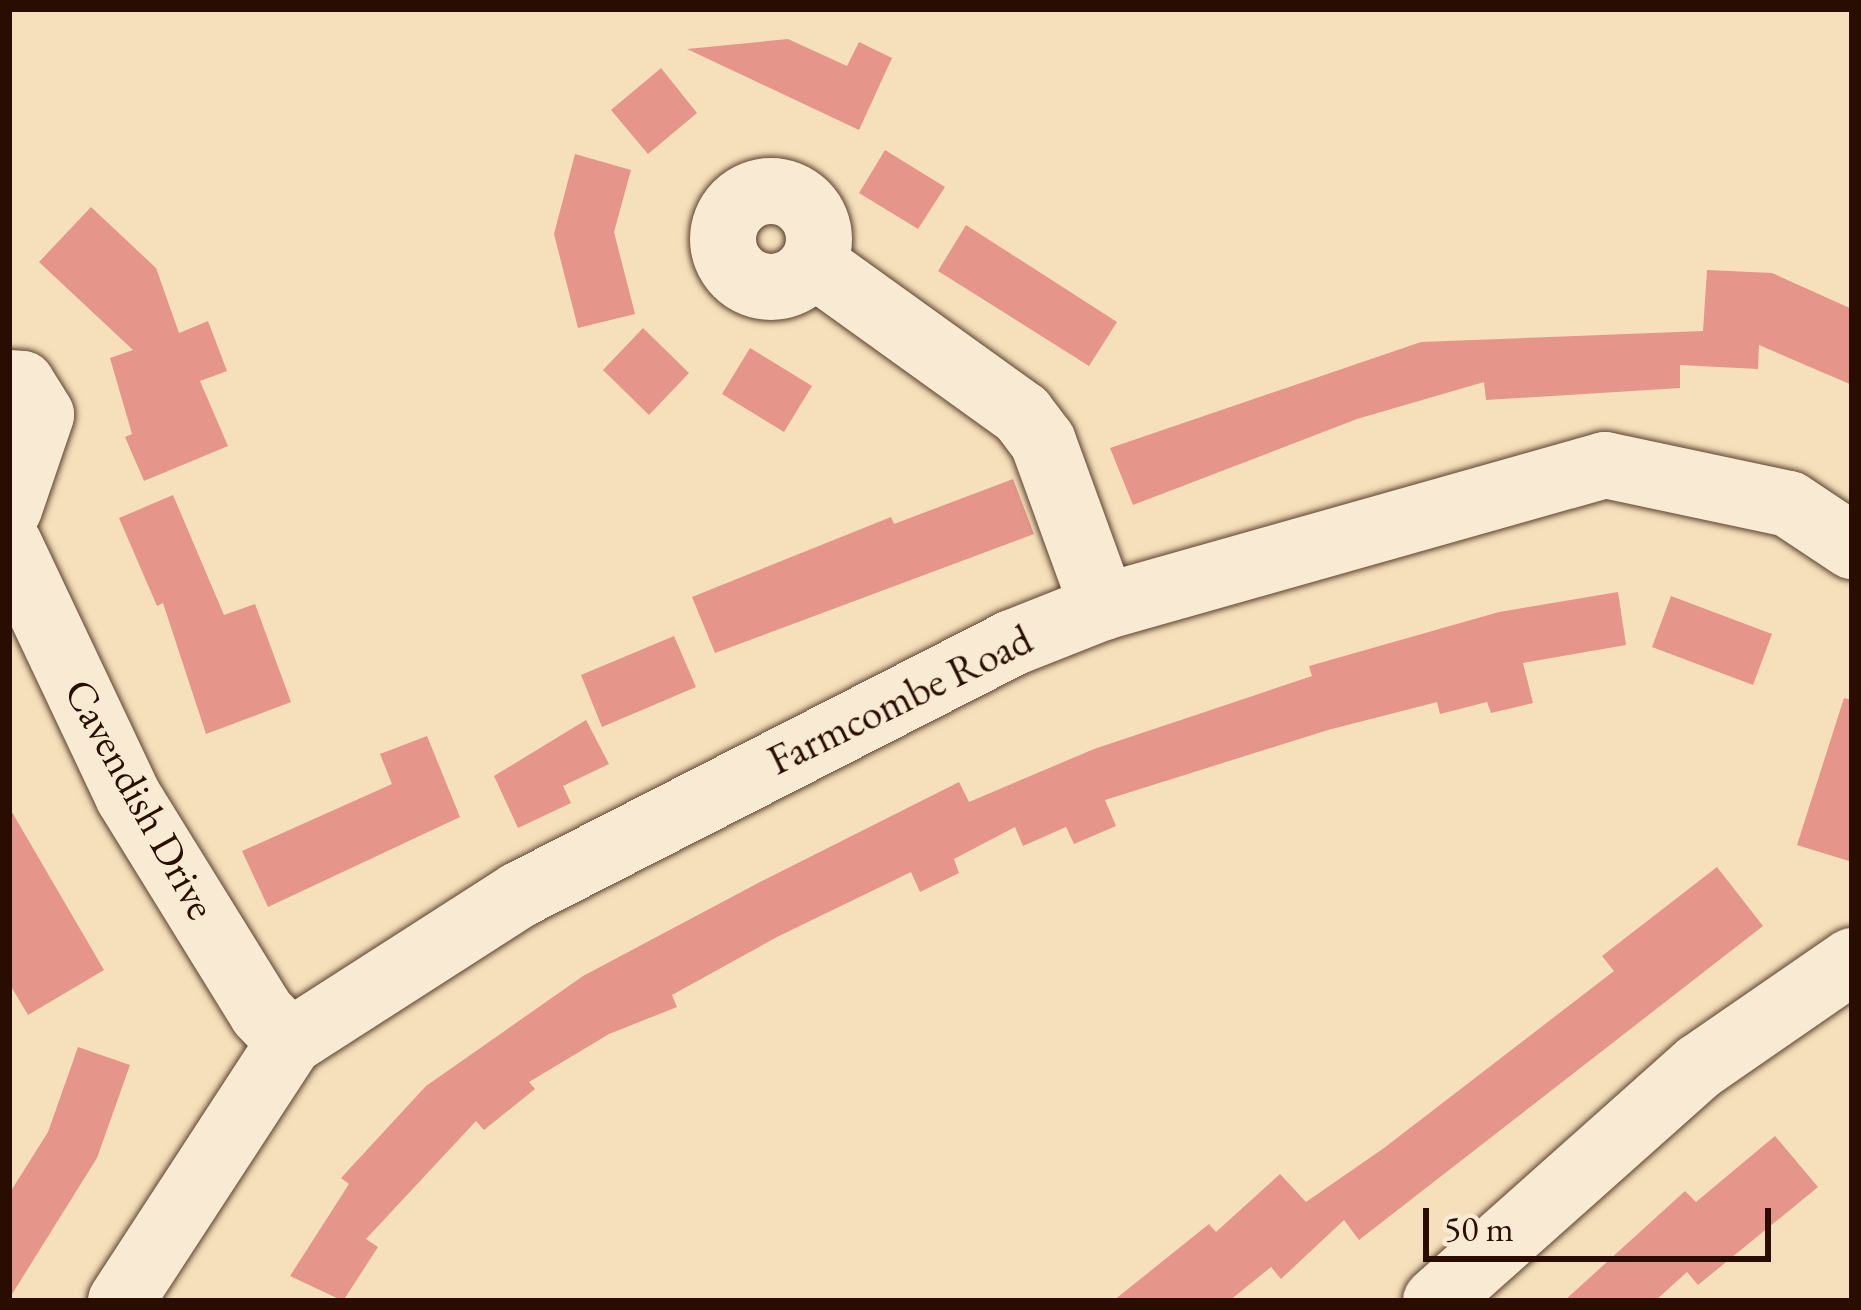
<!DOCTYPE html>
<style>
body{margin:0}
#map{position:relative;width:1861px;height:1310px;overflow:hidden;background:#f6e0bb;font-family:"EB Garamond",serif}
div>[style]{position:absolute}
.building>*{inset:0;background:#e5958a}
.roads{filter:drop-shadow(0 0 3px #5c422f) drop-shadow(0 0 3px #5c422f)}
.minor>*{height:66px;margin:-33px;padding:0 33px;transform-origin:33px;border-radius:33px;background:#f9ebd3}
.minor>.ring{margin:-33px;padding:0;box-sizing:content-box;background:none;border:66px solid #f9ebd3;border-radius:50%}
span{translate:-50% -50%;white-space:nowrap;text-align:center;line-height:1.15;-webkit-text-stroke:10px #f9ebd3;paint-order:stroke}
.street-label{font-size:42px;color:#290d00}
.frame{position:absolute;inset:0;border:12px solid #290d00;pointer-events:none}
.scale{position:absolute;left:1423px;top:1208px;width:348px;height:54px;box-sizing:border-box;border:6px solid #290d00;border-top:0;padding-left:15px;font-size:36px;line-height:42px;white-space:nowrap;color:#290d00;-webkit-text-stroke:9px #f9ebd3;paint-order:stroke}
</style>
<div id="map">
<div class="building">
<div style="clip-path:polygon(788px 39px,847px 66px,859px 42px,892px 58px,859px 130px,687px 49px)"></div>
<div style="clip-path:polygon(661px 68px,697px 113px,648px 154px,611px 110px)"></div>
<div style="clip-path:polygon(885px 150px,945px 187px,918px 229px,859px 193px)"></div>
<div style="clip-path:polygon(575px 154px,631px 170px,614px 232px,635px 314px,578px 328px,554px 234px)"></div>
<div style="clip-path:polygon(91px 207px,156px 268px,179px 333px,208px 321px,227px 371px,200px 381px,228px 446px,144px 481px,125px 437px,132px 434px,110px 358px,133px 350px,39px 262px)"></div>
<div style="clip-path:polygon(966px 225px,1117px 322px,1089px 366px,938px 271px)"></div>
<div style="clip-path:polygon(1707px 270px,1772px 273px,1852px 309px,1852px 385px,1759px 345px,1758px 369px,1680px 365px,1680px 388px,1486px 400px,1484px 382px,1357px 419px,1133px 505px,1110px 448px,1421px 342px,1703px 331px)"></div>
<div style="clip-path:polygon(643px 328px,689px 373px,649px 415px,603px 370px)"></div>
<div style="clip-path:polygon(750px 348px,812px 386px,784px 432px,722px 394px)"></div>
<div style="clip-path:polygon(1013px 479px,1034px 534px,715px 653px,692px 597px,891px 517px,894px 524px)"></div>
<div style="clip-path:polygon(173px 495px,224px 615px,255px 604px,291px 702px,206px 734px,163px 603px,157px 606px,119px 518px)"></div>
<div style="clip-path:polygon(1618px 592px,1626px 645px,1523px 663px,1533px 703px,1491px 713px,1487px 702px,1440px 714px,1437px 702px,1328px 730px,1105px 800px,1116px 826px,1074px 844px,1066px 827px,1023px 846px,1015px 827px,954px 859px,959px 873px,920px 892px,911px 872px,777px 937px,672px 995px,677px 1007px,609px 1034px,529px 1082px,535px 1089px,484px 1130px,476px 1121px,366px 1239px,378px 1247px,343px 1301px,290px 1276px,349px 1184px,341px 1178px,426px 1086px,583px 976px,760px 882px,959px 782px,969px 802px,1094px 749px,1312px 676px,1309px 666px,1499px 612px)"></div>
<div style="clip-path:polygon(1671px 596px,1772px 634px,1753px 685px,1652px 647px)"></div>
<div style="clip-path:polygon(674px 636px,696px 687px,602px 727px,581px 675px)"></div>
<div style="clip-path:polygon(1844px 698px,1852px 700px,1852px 862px,1797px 845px)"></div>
<div style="clip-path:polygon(586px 720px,609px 764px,563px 786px,571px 803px,518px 828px,494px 776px)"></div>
<div style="clip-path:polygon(427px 736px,460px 817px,268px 907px,242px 851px,392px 784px,380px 754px)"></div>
<div style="clip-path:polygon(9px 807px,104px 970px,28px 1015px,9px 983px)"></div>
<div style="clip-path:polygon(1717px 867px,1763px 926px,1359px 1240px,1344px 1220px,1281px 1279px,1271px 1267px,1229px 1301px,1113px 1301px,1209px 1224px,1216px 1232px,1280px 1174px,1306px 1202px,1384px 1148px,1614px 971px,1602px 956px)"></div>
<div style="clip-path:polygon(78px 1047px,130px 1065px,97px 1158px,9px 1299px,9px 1194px,48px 1132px)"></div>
<div style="clip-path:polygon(1775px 1136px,1818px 1187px,1698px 1285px,1687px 1272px,1655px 1301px,1564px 1301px,1685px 1191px,1696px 1202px)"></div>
</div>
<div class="roads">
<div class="minor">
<div class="ring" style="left:723px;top:191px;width:30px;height:30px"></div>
<div style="left:816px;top:266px;width:254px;rotate:35.7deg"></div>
<div style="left:1022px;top:414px;width:35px;rotate:53deg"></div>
<div style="left:1043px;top:442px;width:176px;rotate:70deg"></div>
<div style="left:9px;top:383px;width:13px;rotate:4deg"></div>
<div style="left:22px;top:384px;width:36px;rotate:58deg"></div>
<div style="left:41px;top:415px;width:99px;rotate:108.8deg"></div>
<div style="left:9px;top:544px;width:279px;rotate:64.7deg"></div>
<div style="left:128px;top:796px;width:255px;rotate:58.3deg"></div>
<div style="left:262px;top:1013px;width:40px;rotate:46deg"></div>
<div style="left:121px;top:1301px;width:309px;rotate:-56.9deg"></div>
<div style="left:290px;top:1042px;width:272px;rotate:-32.7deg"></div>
<div style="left:519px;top:895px;width:554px;rotate:-27.07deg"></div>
<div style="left:1012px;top:643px;width:98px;rotate:-21.6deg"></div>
<div style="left:1103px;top:607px;width:522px;rotate:-15.79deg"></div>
<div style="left:1605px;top:465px;width:188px;rotate:12deg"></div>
<div style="left:1789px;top:504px;width:76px;rotate:33.7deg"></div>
<div style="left:1436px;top:1301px;width:353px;rotate:-41.7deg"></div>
<div style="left:1700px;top:1066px;width:185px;rotate:-34.6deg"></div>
</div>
</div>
<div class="street-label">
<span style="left:900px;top:700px;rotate:-26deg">Farmcombe Road</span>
<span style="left:140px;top:799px;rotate:61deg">Cavendish Drive</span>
</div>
<div class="frame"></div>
<div class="scale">50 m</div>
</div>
